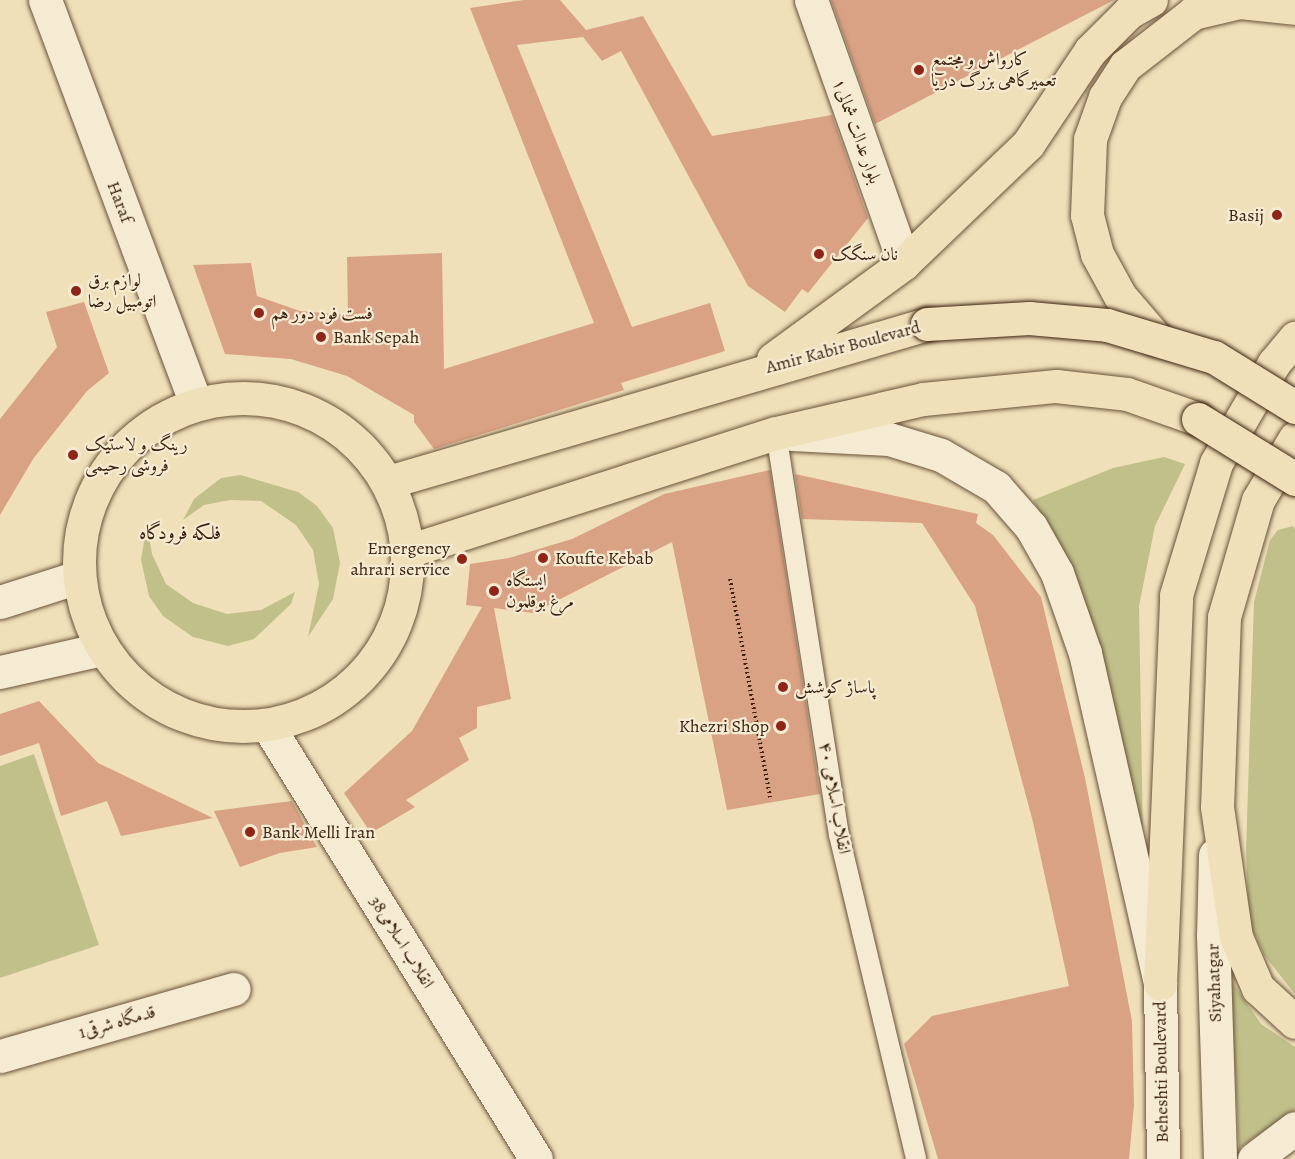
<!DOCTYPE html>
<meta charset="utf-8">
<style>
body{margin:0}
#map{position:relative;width:1295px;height:1159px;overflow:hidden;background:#efe0b9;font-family:Alegreya,Amiri,serif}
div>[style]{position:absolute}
.green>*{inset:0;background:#c1c08a}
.building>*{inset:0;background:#d9a284}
.path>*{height:4px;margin-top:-2px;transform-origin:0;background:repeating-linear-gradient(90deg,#3d2311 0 1.5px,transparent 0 4.5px)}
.roads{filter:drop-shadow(0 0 2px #6a523b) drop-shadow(0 0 2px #6a523b)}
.service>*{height:20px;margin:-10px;padding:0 10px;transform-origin:10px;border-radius:10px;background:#f5ebd2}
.minor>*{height:33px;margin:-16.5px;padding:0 16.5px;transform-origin:16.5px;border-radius:16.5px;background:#f5ebd2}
.tertiary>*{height:33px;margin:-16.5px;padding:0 16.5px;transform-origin:16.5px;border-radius:16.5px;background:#f5ebd2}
.secondary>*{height:33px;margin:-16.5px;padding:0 16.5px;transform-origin:16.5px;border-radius:16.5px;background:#f5ebd2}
.primary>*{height:33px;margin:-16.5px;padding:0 16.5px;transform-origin:16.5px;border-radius:16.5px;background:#efe0b9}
.primary>.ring{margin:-16.5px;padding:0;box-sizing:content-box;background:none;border:33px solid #efe0b9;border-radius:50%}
.bridges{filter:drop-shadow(0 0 2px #3d2311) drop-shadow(0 0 2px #3d2311)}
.primary-bridge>*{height:33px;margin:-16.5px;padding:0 16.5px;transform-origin:16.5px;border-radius:16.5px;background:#efe0b9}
.dots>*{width:16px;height:16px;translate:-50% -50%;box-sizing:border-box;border:3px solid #f5ebd2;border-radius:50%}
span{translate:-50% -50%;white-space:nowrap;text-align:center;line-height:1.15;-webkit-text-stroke:4.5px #f5ebd2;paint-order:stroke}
.poi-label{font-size:18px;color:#3d2311}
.left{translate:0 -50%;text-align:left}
.right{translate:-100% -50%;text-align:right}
.street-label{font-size:18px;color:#3d2311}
.neighbourhood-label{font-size:20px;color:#3d2311}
</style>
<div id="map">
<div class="green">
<div style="clip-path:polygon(1164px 457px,1185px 464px,1155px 526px,1139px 606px,1143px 838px,1074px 571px,1033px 500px,1113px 468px)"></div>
<div style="clip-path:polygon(241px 475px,298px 492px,317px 506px,333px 528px,340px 563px,333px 599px,308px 637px,319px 584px,313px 550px,296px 525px,261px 501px,230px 500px,204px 505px,183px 520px,194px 499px,221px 478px)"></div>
<div style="clip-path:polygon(147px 524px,152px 554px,166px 584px,193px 603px,227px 614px,261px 610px,295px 592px,291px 604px,254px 639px,228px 646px,193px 637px,163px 616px,149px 596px,141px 560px)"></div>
<div style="clip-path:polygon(1293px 526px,1295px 529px,1295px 994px,1264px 955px,1249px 922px,1246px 852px,1254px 602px,1270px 540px,1278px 530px)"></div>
<div style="clip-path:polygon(34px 754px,99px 945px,0 978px,0 766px)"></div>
<div style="clip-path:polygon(1230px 979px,1261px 1024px,1295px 1047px,1295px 1110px,1239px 1148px)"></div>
</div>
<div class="building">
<div style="clip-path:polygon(524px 0,560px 0,586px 30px,643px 16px,712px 136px,832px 115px,868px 218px,808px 293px,802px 289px,785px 312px,748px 286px,621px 51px,602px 61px,583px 37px,517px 45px,632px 327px,710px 303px,725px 351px,621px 383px,624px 390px,434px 449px,414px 422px,414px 415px,347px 376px,291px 359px,225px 354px,193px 265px,251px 263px,257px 296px,300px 311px,348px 315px,347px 257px,442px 253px,444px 369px,594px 323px,470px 8px)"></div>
<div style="clip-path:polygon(831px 0,1114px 0,875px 124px)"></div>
<div style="clip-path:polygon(84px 302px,109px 373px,87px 391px,33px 459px,0 515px,0 419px,57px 347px,46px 312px)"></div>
<div style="clip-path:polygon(770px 470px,820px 794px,727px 810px,672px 542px,533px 613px,494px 608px,511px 699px,477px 707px,477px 728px,459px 738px,469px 760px,406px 800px,415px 807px,371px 833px,344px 793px,412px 731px,482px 607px,466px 605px,470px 564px,509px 558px,572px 539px,664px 494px)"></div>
<div style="clip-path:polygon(795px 474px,978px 514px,976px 523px,993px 535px,1041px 597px,1085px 778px,1132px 1021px,1134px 1105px,1129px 1159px,938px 1159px,904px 1044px,932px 1016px,1069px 986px,1033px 822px,975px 606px,922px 523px,802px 519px)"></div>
<div style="clip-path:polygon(39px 701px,98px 763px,213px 818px,121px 836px,107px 801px,61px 816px,39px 743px,0 756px,0 714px)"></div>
<div style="clip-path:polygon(292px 801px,317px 847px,280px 853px,240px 867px,214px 811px)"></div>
</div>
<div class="path">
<div style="left:730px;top:579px;width:222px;rotate:79.6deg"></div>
</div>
<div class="roads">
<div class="service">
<div style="left:776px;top:433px;width:407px;rotate:81.1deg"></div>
<div style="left:839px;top:835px;width:333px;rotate:76.6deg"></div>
</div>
<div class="minor">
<div style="left:811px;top:0;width:279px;rotate:70.5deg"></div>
<div style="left:0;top:1056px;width:243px;rotate:-16deg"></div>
</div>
<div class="tertiary">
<div style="left:268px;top:726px;width:509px;rotate:58.25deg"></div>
</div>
<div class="secondary">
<div style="left:45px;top:0;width:431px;rotate:69.5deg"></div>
<div style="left:792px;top:434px;width:97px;rotate:3deg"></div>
<div style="left:889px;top:439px;width:54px;rotate:17.1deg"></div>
<div style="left:941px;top:455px;width:64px;rotate:30.2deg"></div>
<div style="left:996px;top:487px;width:53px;rotate:48.8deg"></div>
<div style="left:1031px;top:527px;width:53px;rotate:60.5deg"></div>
<div style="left:1057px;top:573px;width:85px;rotate:70.7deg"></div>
<div style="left:1085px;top:653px;width:339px;rotate:77.2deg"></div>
<div style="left:1160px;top:984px;width:175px;rotate:89deg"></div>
<div style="left:0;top:602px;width:82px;rotate:-17.8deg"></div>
<div style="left:0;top:672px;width:105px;rotate:-12.7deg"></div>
<div style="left:1215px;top:855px;width:80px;rotate:91.4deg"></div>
<div style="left:1213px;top:935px;width:224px;rotate:88.2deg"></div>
<div style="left:1254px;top:1159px;width:51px;rotate:-37.1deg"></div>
</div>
<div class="primary">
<div style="left:1156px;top:338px;width:55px;rotate:-130.6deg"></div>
<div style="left:1120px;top:296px;width:48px;rotate:-118.7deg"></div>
<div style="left:1097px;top:254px;width:40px;rotate:-104.4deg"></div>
<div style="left:1087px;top:215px;width:76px;rotate:-87.7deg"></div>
<div style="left:1090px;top:139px;width:45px;rotate:-70.3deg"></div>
<div style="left:1105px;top:97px;width:37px;rotate:-57deg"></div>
<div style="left:1125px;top:66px;width:86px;rotate:-37.9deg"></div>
<div style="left:1193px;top:13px;width:48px;rotate:-13.2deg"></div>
<div style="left:1240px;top:2px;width:55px;rotate:6.2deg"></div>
<div style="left:773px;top:359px;width:162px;rotate:-36.2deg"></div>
<div style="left:904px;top:263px;width:172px;rotate:-43.8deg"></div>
<div style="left:1028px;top:144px;width:112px;rotate:-56.3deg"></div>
<div style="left:1090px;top:51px;width:55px;rotate:-45deg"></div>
<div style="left:1129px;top:12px;width:25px;rotate:-29deg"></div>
<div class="ring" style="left:79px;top:398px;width:295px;height:295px"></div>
<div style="left:1295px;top:438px;width:72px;rotate:120.8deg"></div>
<div style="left:1258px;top:500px;width:122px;rotate:106.2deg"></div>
<div style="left:1224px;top:617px;width:190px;rotate:92.1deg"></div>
<div style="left:1217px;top:807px;width:131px;rotate:81.7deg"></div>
<div style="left:1236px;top:937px;width:56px;rotate:66.7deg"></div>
<div style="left:1258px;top:988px;width:50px;rotate:42.6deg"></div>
<div style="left:388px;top:482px;width:562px;rotate:-16.34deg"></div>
<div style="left:408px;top:551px;width:386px;rotate:-17.8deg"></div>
<div style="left:776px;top:433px;width:151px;rotate:-13deg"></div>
<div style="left:923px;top:399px;width:134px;rotate:-5.6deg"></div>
<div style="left:1056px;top:386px;width:71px;rotate:6.4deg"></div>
<div style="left:1127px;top:394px;width:75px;rotate:19.4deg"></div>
<div style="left:1160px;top:984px;width:389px;rotate:-87.6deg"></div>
<div style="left:1176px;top:595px;width:138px;rotate:-73.1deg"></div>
<div style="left:1216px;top:463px;width:116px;rotate:-59.9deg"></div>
<div style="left:1274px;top:363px;width:33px;rotate:-50deg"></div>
</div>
</div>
<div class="bridges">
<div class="primary-bridge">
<div style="left:927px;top:324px;width:102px;rotate:-3.4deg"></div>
<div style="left:1029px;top:318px;width:78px;rotate:5.1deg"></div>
<div style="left:1107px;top:325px;width:112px;rotate:16.7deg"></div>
<div style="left:1214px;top:357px;width:95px;rotate:31.7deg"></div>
<div style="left:1198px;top:419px;width:114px;rotate:31.7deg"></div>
</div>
</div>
<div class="dots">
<div style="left:919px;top:70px;background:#8f2418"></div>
<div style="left:1277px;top:215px;background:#8f2418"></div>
<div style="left:819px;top:254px;background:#8f2418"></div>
<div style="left:76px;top:291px;background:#8f2418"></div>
<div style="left:259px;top:313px;background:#8f2418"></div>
<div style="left:321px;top:337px;background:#8f2418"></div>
<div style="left:73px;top:455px;background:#8f2418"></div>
<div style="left:543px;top:558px;background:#8f2418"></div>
<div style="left:462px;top:559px;background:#8f2418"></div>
<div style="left:494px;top:591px;background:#8f2418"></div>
<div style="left:783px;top:687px;background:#8f2418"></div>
<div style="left:781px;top:726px;background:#8f2418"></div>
<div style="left:250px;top:832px;background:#8f2418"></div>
</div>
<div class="poi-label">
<span class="left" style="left:931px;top:70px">کارواش و مجتمع<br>تعمیرگاهی بزرگ دریا</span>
<span class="right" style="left:1264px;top:215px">Basij</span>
<span class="left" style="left:831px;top:254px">نان سنگک</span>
<span class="left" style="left:88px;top:291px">لوازم برق<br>اتومبیل رضا</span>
<span class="left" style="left:271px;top:313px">فست فود دور هم</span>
<span class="left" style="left:333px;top:337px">Bank Sepah</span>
<span class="left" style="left:85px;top:455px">رینگ و لاستیک<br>فروشی رحیمی</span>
<span class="right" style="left:450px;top:559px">Emergency<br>ahrari service</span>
<span class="left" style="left:555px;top:558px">Koufte Kebab</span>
<span class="left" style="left:506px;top:591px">ایستگاه<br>مرغ بوقلمون</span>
<span class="left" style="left:795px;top:687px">پاساژ کوشش</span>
<span class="right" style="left:769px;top:726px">Khezri Shop</span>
<span class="left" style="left:262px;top:832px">Bank Melli Iran</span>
</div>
<div class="street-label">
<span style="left:857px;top:131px;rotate:70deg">بلوار عدالت شمالی۱</span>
<span style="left:120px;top:202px;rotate:69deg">Haraf</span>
<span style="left:843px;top:347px;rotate:-15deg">Amir Kabir Boulevard</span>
<span style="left:835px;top:798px;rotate:80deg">انقلاب اسلامی ۴۰</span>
<span style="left:402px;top:942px;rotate:58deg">38انقلاب اسلامی</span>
<span style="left:1214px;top:983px;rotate:-92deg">Siyahatgar</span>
<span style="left:117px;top:1022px;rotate:-16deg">1قدمگاه شرقی</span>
<span style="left:1161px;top:1072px;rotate:-91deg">Beheshti Boulevard</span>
</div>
<div class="neighbourhood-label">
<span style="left:180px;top:532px">فلکه فرودگاه</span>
</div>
</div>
